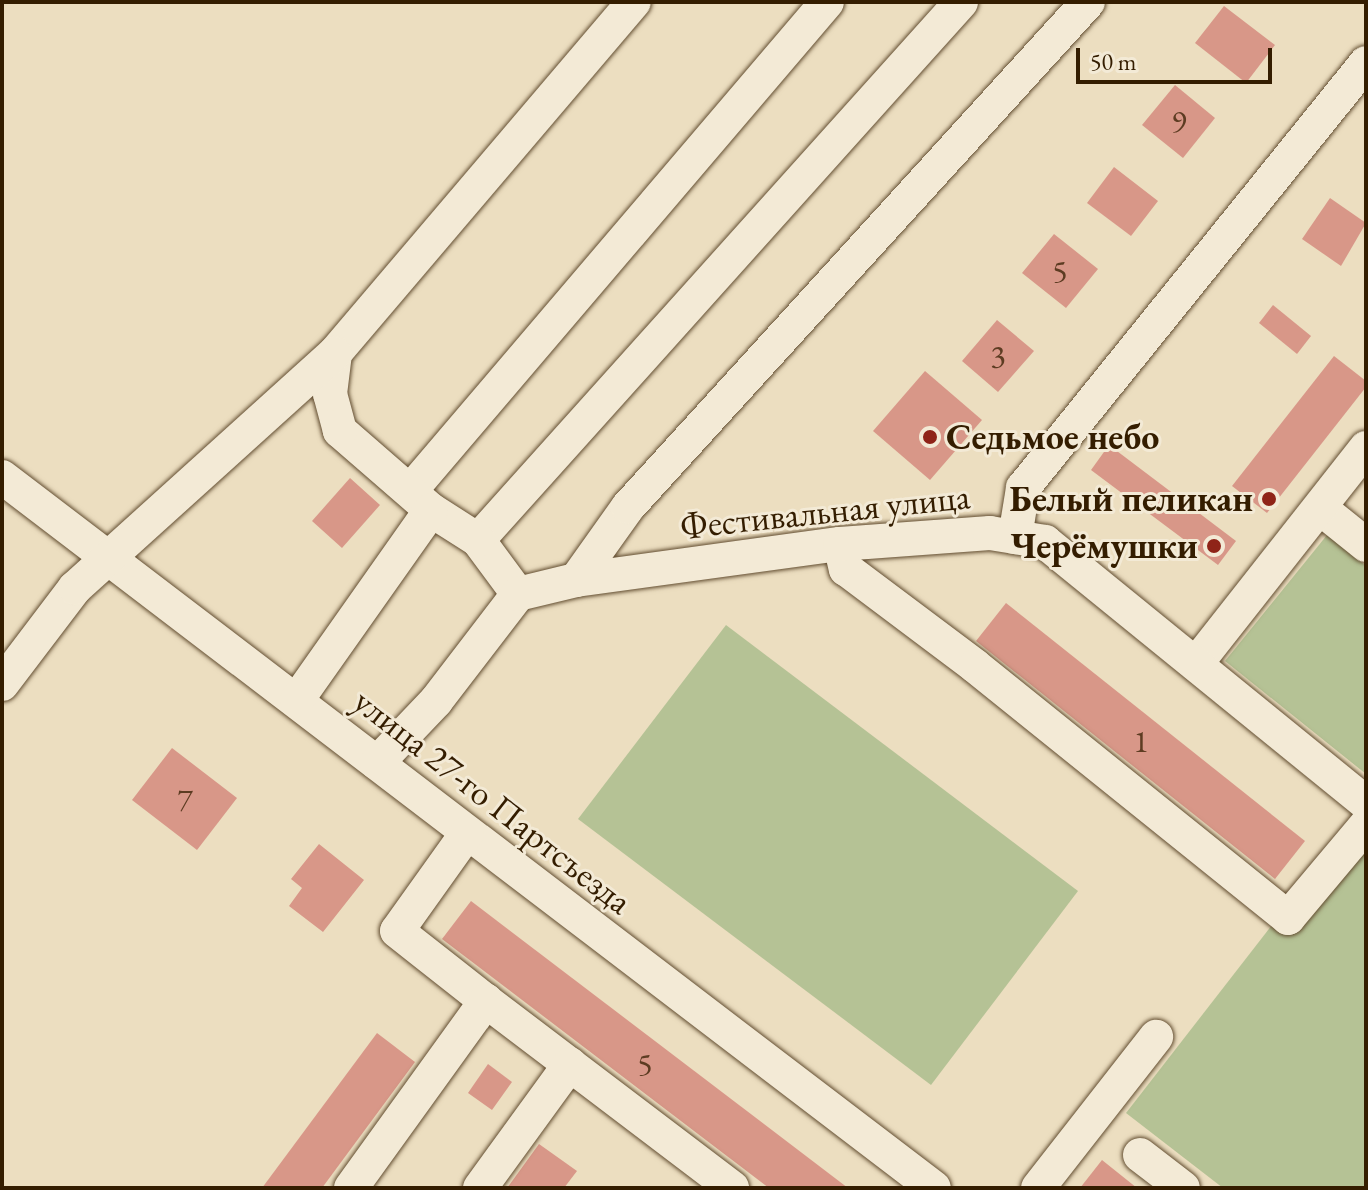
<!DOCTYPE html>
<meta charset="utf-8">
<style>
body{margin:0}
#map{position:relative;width:1368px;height:1190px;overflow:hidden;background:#ecdec0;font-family:"EB Garamond",serif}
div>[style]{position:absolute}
.green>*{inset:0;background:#b5c295}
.building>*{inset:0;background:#d89788}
.roads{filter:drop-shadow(0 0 2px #624d30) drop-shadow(0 0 2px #624d30)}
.minor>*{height:34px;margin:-17px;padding:0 17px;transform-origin:17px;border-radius:17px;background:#f3ead6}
.dots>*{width:22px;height:22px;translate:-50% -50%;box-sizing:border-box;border:4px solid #f3ead6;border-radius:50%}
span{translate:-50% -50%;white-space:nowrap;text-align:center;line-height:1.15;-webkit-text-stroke:6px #f3ead6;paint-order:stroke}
.number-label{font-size:32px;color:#5d3c22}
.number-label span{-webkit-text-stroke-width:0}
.poi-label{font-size:36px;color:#341d00;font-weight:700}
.left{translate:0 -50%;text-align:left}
.right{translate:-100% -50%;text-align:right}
.street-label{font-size:36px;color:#341d00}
.frame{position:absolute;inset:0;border:4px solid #341d00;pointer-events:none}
.scale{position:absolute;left:1076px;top:48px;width:196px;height:36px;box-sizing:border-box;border:4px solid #341d00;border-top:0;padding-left:10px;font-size:24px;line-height:28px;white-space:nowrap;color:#341d00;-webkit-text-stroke:6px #f3ead6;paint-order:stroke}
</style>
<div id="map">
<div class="green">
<div style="clip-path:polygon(1327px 535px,1366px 566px,1366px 774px,1225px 661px)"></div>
<div style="clip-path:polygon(726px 625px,1078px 891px,931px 1085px,578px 819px)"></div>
<div style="clip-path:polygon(1366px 845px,1366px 1188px,1223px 1188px,1126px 1113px,1272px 925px)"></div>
</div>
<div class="building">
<div style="clip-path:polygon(1224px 6px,1275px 45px,1246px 83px,1195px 43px)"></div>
<div style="clip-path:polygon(1175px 85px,1215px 118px,1183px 158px,1142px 125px)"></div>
<div style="clip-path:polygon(1114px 167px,1158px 201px,1131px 236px,1087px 203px)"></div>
<div style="clip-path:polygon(1330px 198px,1366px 223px,1341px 266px,1302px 239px)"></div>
<div style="clip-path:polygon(1054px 234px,1098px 269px,1066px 308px,1022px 273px)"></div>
<div style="clip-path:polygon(1273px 305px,1311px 336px,1297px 354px,1259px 323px)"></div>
<div style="clip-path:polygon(997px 320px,1034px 351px,998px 392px,962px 361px)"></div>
<div style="clip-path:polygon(1334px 356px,1366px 381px,1366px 387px,1267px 513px,1232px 486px)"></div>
<div style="clip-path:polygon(925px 371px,982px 420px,930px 480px,873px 431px)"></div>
<div style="clip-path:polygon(1109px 445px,1236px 541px,1218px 565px,1091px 470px)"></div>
<div style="clip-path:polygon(350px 478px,380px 505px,342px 548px,312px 521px)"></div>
<div style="clip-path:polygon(1006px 603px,1305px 841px,1275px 879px,976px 641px)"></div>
<div style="clip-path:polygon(172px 748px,237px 798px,197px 850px,132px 800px)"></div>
<div style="clip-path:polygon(319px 844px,364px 880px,323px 932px,289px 906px,302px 888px,291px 879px)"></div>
<div style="clip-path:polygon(471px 901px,848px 1188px,769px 1188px,442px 939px)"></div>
<div style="clip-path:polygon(377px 1033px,415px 1062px,322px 1188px,262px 1188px)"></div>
<div style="clip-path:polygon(488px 1064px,512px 1082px,492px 1110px,468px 1093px)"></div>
<div style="clip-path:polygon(539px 1144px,577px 1171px,564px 1188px,507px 1188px)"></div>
<div style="clip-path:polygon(1102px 1160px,1137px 1188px,1080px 1188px)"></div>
</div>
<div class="roads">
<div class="minor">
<div style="left:2px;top:477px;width:1172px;rotate:37.34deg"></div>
<div style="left:411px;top:490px;width:641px;rotate:-49.55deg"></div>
<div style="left:1320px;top:508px;width:59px;rotate:38.8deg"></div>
<div style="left:1015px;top:537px;width:50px;rotate:-80.7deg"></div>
<div style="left:1023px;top:488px;width:546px;rotate:-51.09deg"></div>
<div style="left:478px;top:540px;width:723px;rotate:-48.08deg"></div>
<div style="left:840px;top:544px;width:26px;rotate:77deg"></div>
<div style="left:846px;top:569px;width:161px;rotate:36.9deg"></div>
<div style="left:975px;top:666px;width:402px;rotate:38.8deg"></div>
<div style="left:1288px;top:918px;width:121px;rotate:-50deg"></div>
<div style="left:576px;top:580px;width:90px;rotate:-54.5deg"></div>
<div style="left:628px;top:507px;width:683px;rotate:-47.67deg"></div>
<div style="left:518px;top:594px;width:67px;rotate:-126.5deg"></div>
<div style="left:478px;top:540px;width:56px;rotate:-147.4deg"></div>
<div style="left:431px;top:510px;width:121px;rotate:-139deg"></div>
<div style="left:340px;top:431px;width:38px;rotate:-105deg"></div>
<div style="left:330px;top:394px;width:41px;rotate:-83deg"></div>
<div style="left:335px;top:353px;width:461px;rotate:-49.6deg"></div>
<div style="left:1196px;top:664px;width:275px;rotate:-51.8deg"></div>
<div style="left:2px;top:684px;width:121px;rotate:-52.8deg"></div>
<div style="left:75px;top:588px;width:350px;rotate:-42.1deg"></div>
<div style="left:297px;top:700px;width:232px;rotate:-54.8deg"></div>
<div style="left:377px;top:763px;width:86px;rotate:-46.4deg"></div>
<div style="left:436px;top:701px;width:135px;rotate:-52.5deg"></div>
<div style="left:518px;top:594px;width:60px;rotate:-13.6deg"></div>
<div style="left:576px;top:580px;width:266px;rotate:-7.8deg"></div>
<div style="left:840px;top:544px;width:150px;rotate:-4.2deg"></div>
<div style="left:990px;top:533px;width:56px;rotate:9.3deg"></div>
<div style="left:1045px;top:542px;width:414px;rotate:39.1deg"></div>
<div style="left:467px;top:833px;width:120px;rotate:125.5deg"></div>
<div style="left:397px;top:931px;width:113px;rotate:38.2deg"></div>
<div style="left:1140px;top:1155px;width:54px;rotate:37.5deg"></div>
<div style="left:351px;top:1188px;width:231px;rotate:-54.2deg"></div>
<div style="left:486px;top:1001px;width:309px;rotate:37.2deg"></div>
<div style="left:480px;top:1188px;width:153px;rotate:-54deg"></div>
<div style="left:1038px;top:1188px;width:192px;rotate:-52deg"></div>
</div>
</div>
<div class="dots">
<div style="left:930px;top:437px;background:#8f2418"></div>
<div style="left:1269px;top:499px;background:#8f2418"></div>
<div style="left:1214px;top:546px;background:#8f2418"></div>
</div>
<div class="number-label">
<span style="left:1179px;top:121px">9</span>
<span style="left:1060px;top:271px">5</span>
<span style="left:998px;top:356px">3</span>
<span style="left:1141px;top:741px">1</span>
<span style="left:185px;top:799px">7</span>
<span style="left:645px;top:1064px">5</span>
</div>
<div class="poi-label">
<span class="left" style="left:946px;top:437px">Седьмое небо</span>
<span class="right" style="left:1253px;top:499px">Белый пеликан</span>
<span class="right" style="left:1198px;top:546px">Черёмушки</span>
</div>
<div class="street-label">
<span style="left:825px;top:511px;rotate:-6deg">Фестивальная улица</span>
<span style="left:493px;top:801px;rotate:38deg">улица 27-го Партсъезда</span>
</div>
<div class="frame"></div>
<div class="scale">50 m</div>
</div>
